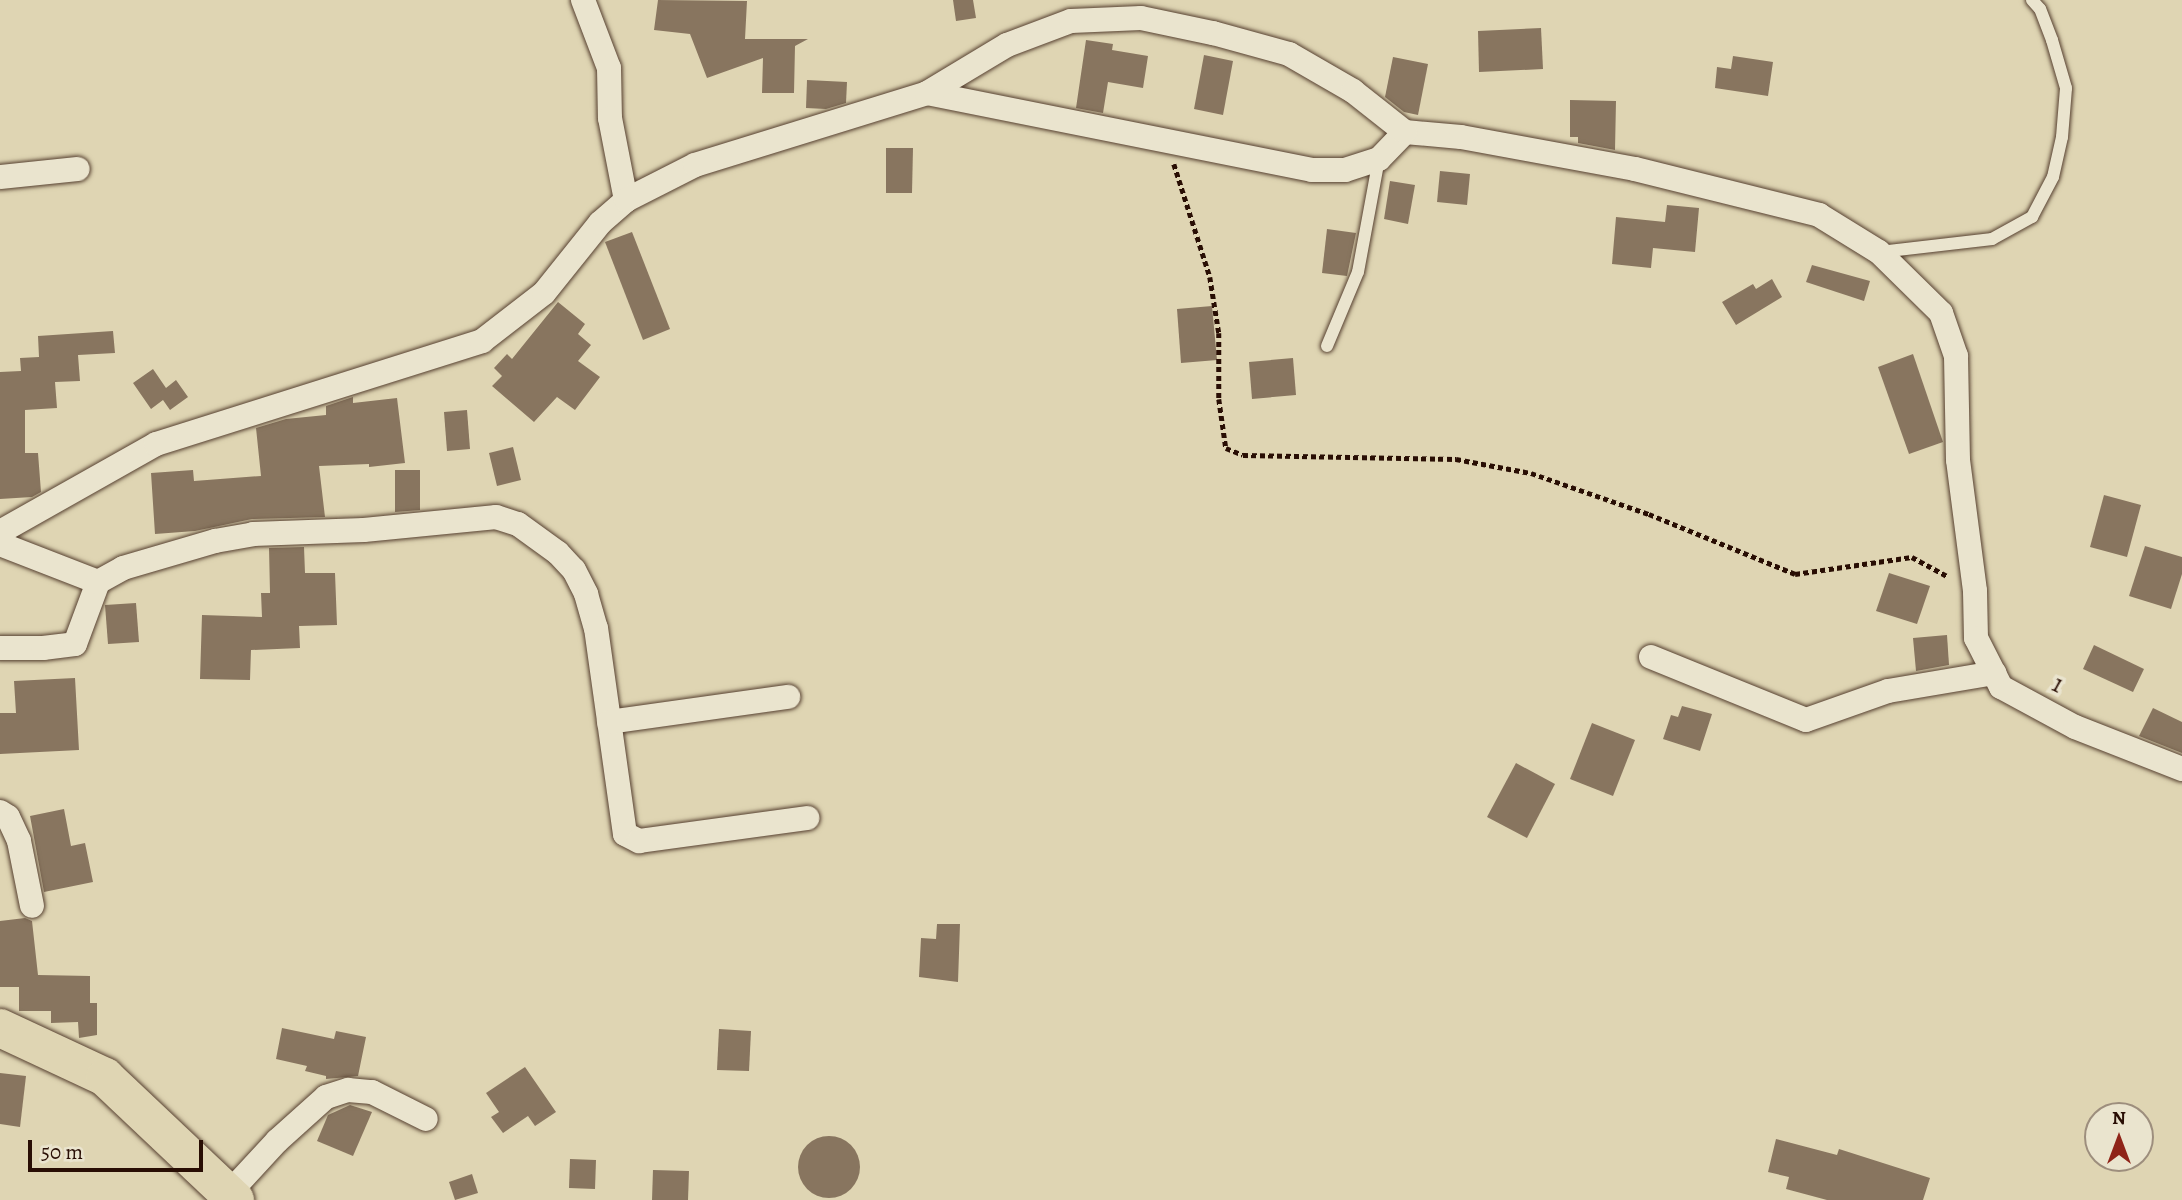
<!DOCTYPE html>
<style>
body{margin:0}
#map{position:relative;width:2182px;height:1200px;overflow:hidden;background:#dfd5b3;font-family:Alegreya,serif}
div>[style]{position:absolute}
.building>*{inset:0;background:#88755f}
.round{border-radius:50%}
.path>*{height:4.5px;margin-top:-2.25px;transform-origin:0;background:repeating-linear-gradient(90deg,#290e04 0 5px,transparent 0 8.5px)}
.roads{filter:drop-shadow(0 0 2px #564030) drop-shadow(0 0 2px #564030)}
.service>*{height:12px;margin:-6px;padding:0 6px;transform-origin:6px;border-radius:6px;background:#eae4ce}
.minor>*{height:24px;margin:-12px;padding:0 12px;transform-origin:12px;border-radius:12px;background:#eae4ce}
.primary>*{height:38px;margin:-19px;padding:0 19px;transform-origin:19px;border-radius:19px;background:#dfd5b3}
span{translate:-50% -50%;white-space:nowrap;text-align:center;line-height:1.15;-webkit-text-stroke:7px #eae4ce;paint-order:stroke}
.street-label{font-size:26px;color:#290e04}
.north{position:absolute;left:2084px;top:1102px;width:70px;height:70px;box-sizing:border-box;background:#eae4ce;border:2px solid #9d8e7d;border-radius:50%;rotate:0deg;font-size:19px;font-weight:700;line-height:28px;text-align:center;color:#290e04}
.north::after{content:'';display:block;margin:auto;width:24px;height:32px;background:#8f2418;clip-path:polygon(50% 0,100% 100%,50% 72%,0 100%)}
.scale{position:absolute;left:28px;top:1140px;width:175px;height:32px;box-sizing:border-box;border:4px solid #290e04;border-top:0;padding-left:9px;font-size:21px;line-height:24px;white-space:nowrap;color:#290e04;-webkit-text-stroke:5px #eae4ce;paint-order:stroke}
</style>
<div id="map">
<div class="building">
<div style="clip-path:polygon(658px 0,747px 1px,745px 39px,808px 39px,795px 46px,794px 93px,762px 93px,763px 58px,707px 78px,690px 34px,654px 30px)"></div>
<div style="clip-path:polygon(953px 0,973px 0,976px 18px,956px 21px)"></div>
<div style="clip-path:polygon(1541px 28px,1543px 69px,1479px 72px,1478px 31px)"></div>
<div style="clip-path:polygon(1086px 40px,1113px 44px,1112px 50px,1148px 56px,1143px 88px,1108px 82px,1103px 113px,1076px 108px)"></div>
<div style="clip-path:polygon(1204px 55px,1233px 61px,1223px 115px,1194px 109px)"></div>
<div style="clip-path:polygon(1733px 56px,1773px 62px,1768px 96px,1715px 88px,1717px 67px,1731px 69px)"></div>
<div style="clip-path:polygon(1393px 57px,1428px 64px,1418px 115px,1404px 112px,1385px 97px)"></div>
<div style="clip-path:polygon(807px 80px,847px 82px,846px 103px,826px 109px,806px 108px)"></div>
<div style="clip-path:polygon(1570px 100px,1616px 101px,1615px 150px,1578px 143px,1578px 137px,1570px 137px)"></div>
<div style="clip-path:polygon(886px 148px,913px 148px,912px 193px,886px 193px)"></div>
<div style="clip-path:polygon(1440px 171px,1470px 174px,1467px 205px,1437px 202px)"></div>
<div style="clip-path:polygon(1390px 181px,1415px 185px,1408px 224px,1384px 219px)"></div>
<div style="clip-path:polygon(1667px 205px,1699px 208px,1695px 252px,1653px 248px,1651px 268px,1612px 264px,1616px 217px,1665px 222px)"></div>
<div style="clip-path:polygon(1327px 229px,1356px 233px,1347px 276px,1322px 273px)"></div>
<div style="clip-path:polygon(632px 232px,670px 329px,643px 340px,605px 242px)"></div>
<div style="clip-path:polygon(1812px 265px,1870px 281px,1864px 301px,1806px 282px)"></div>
<div style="clip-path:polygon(1772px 279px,1782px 297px,1736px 325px,1722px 302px,1753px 284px,1756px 289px)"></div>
<div style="clip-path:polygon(558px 302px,585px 324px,578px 334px,591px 345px,578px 361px,600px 377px,575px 410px,557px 397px,534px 422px,492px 386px,502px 376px,494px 368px,507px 354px,512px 359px)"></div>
<div style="clip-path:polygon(1212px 306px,1217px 360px,1181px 363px,1177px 309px)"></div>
<div style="clip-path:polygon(113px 331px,115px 353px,78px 355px,80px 381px,55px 382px,57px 408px,25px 410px,25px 453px,38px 453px,41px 492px,32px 497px,0 499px,0 372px,21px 371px,20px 358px,39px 357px,38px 336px)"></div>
<div style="clip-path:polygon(1913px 354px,1943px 442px,1909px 454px,1878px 367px)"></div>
<div style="clip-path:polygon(1293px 358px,1296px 395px,1252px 399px,1249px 362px)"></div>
<div style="clip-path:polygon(153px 369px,166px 388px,176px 380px,188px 397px,170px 410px,163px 400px,151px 409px,133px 383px)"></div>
<div style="clip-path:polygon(353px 397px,353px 403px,397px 398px,405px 463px,369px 467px,369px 464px,319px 466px,325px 517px,252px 519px,195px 531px,155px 534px,151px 473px,193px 470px,194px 481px,261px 476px,256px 428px,286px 419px,326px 415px,326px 406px)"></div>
<div style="clip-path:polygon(467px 410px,470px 449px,447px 451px,444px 412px)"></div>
<div style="clip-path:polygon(513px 447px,521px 480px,497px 486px,489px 453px)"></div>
<div style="clip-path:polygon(395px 470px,420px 470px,420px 510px,395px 512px)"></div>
<div style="clip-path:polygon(2104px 495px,2141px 505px,2127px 557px,2090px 547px)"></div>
<div style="clip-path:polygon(2145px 546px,2182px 557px,2182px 574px,2171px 609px,2129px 596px)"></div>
<div style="clip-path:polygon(304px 547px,305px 573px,335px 573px,337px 625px,299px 626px,300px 648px,251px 650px,250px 680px,200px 679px,202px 615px,262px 617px,261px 593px,270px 593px,269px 548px)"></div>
<div style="clip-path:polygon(1889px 573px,1930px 586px,1917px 624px,1876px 611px)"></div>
<div style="clip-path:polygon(136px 603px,139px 642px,108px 644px,105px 605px)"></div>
<div style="clip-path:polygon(1947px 635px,1949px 665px,1916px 671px,1913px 638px)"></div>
<div style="clip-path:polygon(2094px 645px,2144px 669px,2133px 692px,2083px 669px)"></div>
<div style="clip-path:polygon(75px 678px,79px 750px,0 754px,0 713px,16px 713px,14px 681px)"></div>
<div style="clip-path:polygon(1682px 706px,1712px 714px,1700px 751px,1663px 739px,1671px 715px,1678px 717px)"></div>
<div style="clip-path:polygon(2153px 708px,2182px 722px,2182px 753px,2139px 736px)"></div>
<div style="clip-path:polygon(1592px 723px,1635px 740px,1613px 796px,1570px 779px)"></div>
<div style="clip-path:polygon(1516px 763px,1555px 784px,1527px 838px,1487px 817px)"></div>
<div style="clip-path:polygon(64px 809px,71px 846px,85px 843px,93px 882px,44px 892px,30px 816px)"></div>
<div style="clip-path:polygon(25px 918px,32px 921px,38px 975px,90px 976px,90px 1003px,97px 1003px,97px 1035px,79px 1038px,78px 1022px,51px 1023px,51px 1011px,19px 1011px,19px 987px,0 987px,0 921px)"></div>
<div style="clip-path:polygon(937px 924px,960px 924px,958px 982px,919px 977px,921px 938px,936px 939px)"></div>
<div style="clip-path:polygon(282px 1028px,334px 1039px,336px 1031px,366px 1037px,358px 1076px,326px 1079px,326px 1076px,305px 1071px,307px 1066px,276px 1059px)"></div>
<div style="clip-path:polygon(719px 1029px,751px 1031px,749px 1071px,717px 1070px)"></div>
<div style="clip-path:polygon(525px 1067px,556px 1112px,535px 1126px,528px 1116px,503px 1133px,491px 1117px,499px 1112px,486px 1093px)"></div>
<div style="clip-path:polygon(0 1073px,26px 1076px,20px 1127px,0 1124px)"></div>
<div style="clip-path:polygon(350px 1105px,372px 1112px,353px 1156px,317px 1141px,328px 1115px)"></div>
<div class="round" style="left:798px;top:1136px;width:62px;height:62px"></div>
<div style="clip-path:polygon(1776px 1139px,1837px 1155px,1839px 1149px,1930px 1178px,1923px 1200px,1827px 1200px,1786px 1189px,1789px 1177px,1768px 1172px)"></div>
<div style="clip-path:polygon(570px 1159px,596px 1160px,595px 1189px,569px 1188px)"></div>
<div style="clip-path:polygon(653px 1170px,689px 1171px,688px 1200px,652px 1200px)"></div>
<div style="clip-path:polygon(472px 1174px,478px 1193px,455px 1200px,449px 1182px)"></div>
</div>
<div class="path">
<div style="left:1174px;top:164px;width:119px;rotate:72.3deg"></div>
<div style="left:1210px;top:277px;width:57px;rotate:80.9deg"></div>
<div style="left:1219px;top:333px;width:66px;rotate:90deg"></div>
<div style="left:1219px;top:399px;width:49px;rotate:81.9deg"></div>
<div style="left:1226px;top:448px;width:18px;rotate:22deg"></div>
<div style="left:1243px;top:455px;width:213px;rotate:1.1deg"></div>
<div style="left:1456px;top:459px;width:76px;rotate:10.6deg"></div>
<div style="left:1531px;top:473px;width:125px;rotate:19.2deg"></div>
<div style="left:1649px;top:514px;width:158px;rotate:22.3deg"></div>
<div style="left:1795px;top:574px;width:118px;rotate:-8.3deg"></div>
<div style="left:1912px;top:557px;width:42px;rotate:28.4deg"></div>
</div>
<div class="roads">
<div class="service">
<div style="left:1880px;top:252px;width:113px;rotate:-6.6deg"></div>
<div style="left:1992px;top:239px;width:46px;rotate:-28.8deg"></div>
<div style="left:2032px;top:217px;width:45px;rotate:-62.3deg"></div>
<div style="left:2053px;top:177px;width:41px;rotate:-77.3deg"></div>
<div style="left:2062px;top:137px;width:49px;rotate:-85.3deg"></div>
<div style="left:2066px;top:88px;width:50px;rotate:-106.3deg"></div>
<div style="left:2052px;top:40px;width:33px;rotate:-111deg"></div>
<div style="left:2040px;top:9px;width:12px;rotate:-132deg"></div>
<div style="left:1327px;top:346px;width:80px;rotate:-67.3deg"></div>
<div style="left:1358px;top:272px;width:115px;rotate:-79.5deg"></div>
</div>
<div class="minor">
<div style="left:583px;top:0;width:73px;rotate:69.1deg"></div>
<div style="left:609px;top:68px;width:50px;rotate:88.9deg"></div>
<div style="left:610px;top:118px;width:84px;rotate:79deg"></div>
<div style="left:927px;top:93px;width:393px;rotate:11.3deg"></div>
<div style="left:1312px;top:170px;width:33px"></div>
<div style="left:1345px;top:170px;width:36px;rotate:-18deg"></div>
<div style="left:1379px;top:159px;width:37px;rotate:-46deg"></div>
<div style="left:1405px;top:132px;width:56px;rotate:5.1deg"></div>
<div style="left:1461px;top:137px;width:177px;rotate:10.4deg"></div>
<div style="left:1635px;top:169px;width:190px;rotate:14deg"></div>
<div style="left:1819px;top:215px;width:70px;rotate:31.7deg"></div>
<div style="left:1879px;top:252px;width:87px;rotate:44.5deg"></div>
<div style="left:1941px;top:313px;width:46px;rotate:70.8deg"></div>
<div style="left:1956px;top:356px;width:104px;rotate:88.9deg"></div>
<div style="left:1958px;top:460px;width:132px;rotate:82.6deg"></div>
<div style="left:1975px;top:591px;width:47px;rotate:88.8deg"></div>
<div style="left:1976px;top:638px;width:55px;rotate:63deg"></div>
<div style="left:2001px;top:687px;width:84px;rotate:28.4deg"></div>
<div style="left:2075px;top:727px;width:115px;rotate:21.4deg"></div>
<div style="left:0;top:177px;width:78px;rotate:-5.9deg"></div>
<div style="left:0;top:532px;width:179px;rotate:-29.4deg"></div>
<div style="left:156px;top:444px;width:342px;rotate:-17.5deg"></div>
<div style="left:482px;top:341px;width:78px;rotate:-37.7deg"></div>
<div style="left:544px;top:293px;width:90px;rotate:-51.3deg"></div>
<div style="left:600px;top:223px;width:35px;rotate:-41deg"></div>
<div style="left:626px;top:200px;width:77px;rotate:-26.9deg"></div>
<div style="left:695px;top:165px;width:243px;rotate:-17.2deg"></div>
<div style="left:927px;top:93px;width:93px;rotate:-31deg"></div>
<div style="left:1007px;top:45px;width:68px;rotate:-20.6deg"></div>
<div style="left:1071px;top:21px;width:70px;rotate:-2.5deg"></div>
<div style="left:1141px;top:18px;width:74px;rotate:11.8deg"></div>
<div style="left:1213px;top:33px;width:79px;rotate:15.4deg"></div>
<div style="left:1289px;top:54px;width:74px;rotate:30deg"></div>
<div style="left:1353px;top:91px;width:66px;rotate:38.3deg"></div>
<div style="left:0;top:544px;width:105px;rotate:21.2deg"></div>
<div style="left:0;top:648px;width:43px"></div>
<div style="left:43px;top:648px;width:32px;rotate:-7deg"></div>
<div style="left:75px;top:644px;width:66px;rotate:-69.6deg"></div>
<div style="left:98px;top:582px;width:29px;rotate:-29deg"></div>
<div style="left:123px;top:568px;width:96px;rotate:-16.4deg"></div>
<div style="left:215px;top:541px;width:39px;rotate:-10deg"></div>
<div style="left:253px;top:534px;width:111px;rotate:-2.1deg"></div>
<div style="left:364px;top:530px;width:133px;rotate:-5.6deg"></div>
<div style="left:496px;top:517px;width:23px;rotate:18deg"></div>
<div style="left:518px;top:524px;width:49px;rotate:35.9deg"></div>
<div style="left:558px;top:553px;width:23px;rotate:47deg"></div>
<div style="left:574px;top:570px;width:27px;rotate:63deg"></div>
<div style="left:586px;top:594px;width:35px;rotate:74deg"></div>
<div style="left:596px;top:628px;width:208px;rotate:82deg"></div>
<div style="left:625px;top:834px;width:16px;rotate:27deg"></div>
<div style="left:639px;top:841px;width:170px;rotate:-7.8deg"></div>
<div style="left:1651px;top:657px;width:167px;rotate:22.1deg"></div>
<div style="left:1806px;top:720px;width:87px;rotate:-19.5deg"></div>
<div style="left:1888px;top:691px;width:108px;rotate:-9.6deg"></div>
<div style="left:609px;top:722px;width:181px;rotate:-8deg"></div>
<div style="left:0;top:812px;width:9px;rotate:32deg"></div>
<div style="left:8px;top:817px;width:26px;rotate:65deg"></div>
<div style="left:19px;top:841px;width:66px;rotate:78.7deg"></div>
<div style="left:229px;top:1193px;width:71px;rotate:-47.3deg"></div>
<div style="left:277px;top:1141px;width:66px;rotate:-41.9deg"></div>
<div style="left:326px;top:1097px;width:23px;rotate:-18deg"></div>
<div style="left:348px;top:1090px;width:24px;rotate:5deg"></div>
<div style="left:372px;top:1092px;width:60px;rotate:26.6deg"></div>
</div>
<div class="primary">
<div style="left:0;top:1028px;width:116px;rotate:25deg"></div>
<div style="left:105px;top:1077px;width:179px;rotate:43.4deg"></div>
</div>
</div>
<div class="street-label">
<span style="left:2058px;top:684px;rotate:28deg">1</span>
</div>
<div class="north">N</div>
<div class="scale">50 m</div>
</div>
